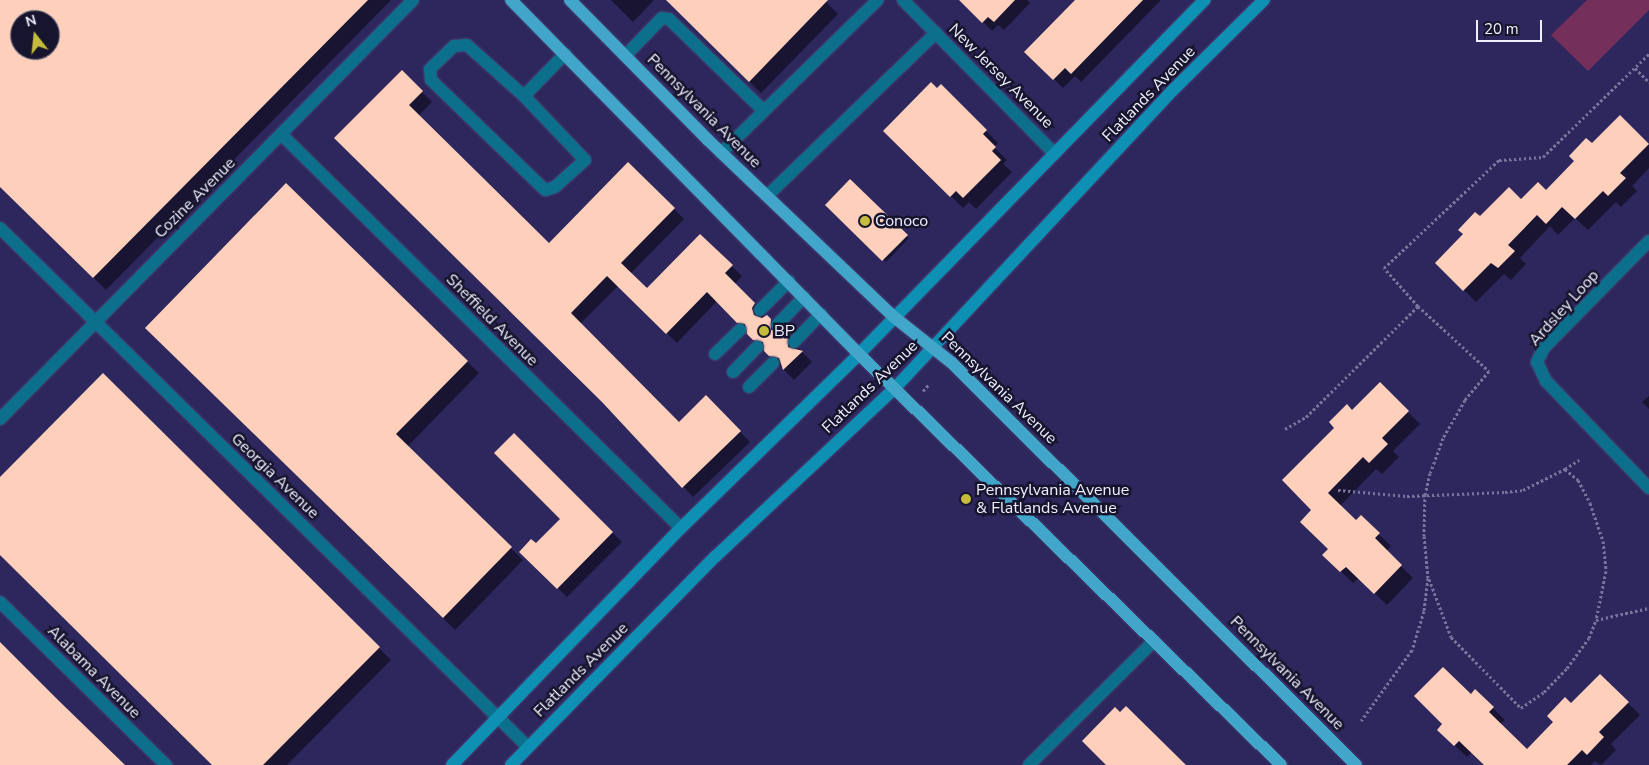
<!DOCTYPE html>
<style>
body{margin:0}
#map{position:relative;width:1649px;height:765px;overflow:hidden;background:#2d275e;font-family:"Nunito Sans",sans-serif}
div>[style]{position:absolute}
.green>*{inset:0;background:#74305a}
.shadow>*{inset:0;background:#0007}
.building>*{inset:0;background:#fed0bc}
.path>*{height:3px;margin-top:-1.5px;transform-origin:0;background:repeating-linear-gradient(90deg,#78759c 0 2.5px,transparent 0 5px)}
.roads{filter:drop-shadow(0 0 1px #484374) drop-shadow(0 0 1px #484374)}
.service>*{height:12px;margin:-6px;padding:0 6px;transform-origin:6px;border-radius:6px;background:#0c708d}
.minor>*{height:12px;margin:-6px;padding:0 6px;transform-origin:6px;border-radius:6px;background:#0c708d}
.secondary>*{height:12px;margin:-6px;padding:0 6px;transform-origin:6px;border-radius:6px;background:#0e90b5}
.primary>*{height:12px;margin:-6px;padding:0 6px;transform-origin:6px;border-radius:6px;background:#41a6ca}
.dots>*{width:14px;height:14px;translate:-50% -50%;box-sizing:border-box;border:2px solid #17152e;border-radius:50%}
span{translate:-50% -50%;white-space:nowrap;text-align:center;line-height:1.15;-webkit-text-stroke:5px #17152e;paint-order:stroke}
.street-label{font-size:16px;color:#eff0fe}
.poi-label{font-size:16px;color:#eff0fe}
.left{translate:0 -50%;text-align:left}
.north{position:absolute;left:10px;top:10px;width:50px;height:50px;box-sizing:border-box;background:#17152e;border:1px solid #6d6d81;border-radius:50%;rotate:344deg;font-size:14px;font-weight:700;line-height:20px;text-align:center;color:#eff0fe}
.north::after{content:'';display:block;margin:auto;width:18px;height:22px;background:#c6bc3c;clip-path:polygon(50% 0,100% 100%,50% 72%,0 100%)}
.scale{position:absolute;left:1476px;top:20px;width:66px;height:22px;box-sizing:border-box;border:2px solid #eff0fe;border-top:0;padding-left:6px;font-size:15px;line-height:18px;white-space:nowrap;color:#eff0fe;-webkit-text-stroke:4px #17152e;paint-order:stroke}
</style>
<div id="map">
<div class="green">
<div style="clip-path:polygon(1587px 0,1649px 0,1649px 10px,1588px 71px,1551px 35px)"></div>
</div>
<div class="shadow">
<div style="clip-path:polygon(evenodd,0 0,391px 0,106px 290px,0 185px,0 0,20px 20px,50px 20px,50px 50px,20px 50px,20px 20px)"></div>
<div style="clip-path:polygon(611px 0,654px 0,633px 22px)"></div>
<div style="clip-path:polygon(667px 0,824px 0,838px 14px,761px 93px)"></div>
<div style="clip-path:polygon(961px 0,1027px 0,1030px 3px,1004px 30px,998px 25px,992px 31px)"></div>
<div style="clip-path:polygon(1077px 0,1161px 0,1081px 82px,1075px 76px,1063px 88px,1026px 52px)"></div>
<div style="clip-path:polygon(402px 72px,432px 102px,418px 116px,549px 244px,628px 163px,684px 219px,630px 274px,647px 290px,700px 236px,742px 276px,735px 284px,765px 314px,762px 319px,767px 316px,812px 362px,794px 380px,717px 301px,677px 343px,618px 286px,580px 324px,679px 424px,706px 397px,750px 442px,693px 497px,605px 403px,336px 138px)"></div>
<div style="clip-path:polygon(941px 86px,998px 143px,994px 147px,1007px 160px,1003px 164px,1012px 172px,976px 209px,969px 202px,963px 208px,885px 131px)"></div>
<div style="clip-path:polygon(1620px 117px,1649px 145px,1649px 168px,1632px 186px,1637px 191px,1621px 207px,1616px 202px,1588px 230px,1575px 218px,1558px 235px,1550px 226px,1520px 258px,1526px 264px,1511px 280px,1504px 274px,1476px 302px,1437px 263px,1481px 218px,1546px 192px)"></div>
<div style="clip-path:polygon(850px 181px,909px 238px,886px 262px,827px 205px)"></div>
<div style="clip-path:polygon(286px 185px,479px 373px,407px 447px,523px 560px,455px 630px,146px 328px)"></div>
<div style="clip-path:polygon(103px 374px,391px 660px,287px 765px,214px 765px,0 553px,0 479px)"></div>
<div style="clip-path:polygon(1380px 384px,1420px 424px,1393px 451px,1399px 457px,1382px 474px,1376px 469px,1340px 506px,1356px 522px,1361px 517px,1391px 546px,1386px 551px,1413px 578px,1387px 605px,1359px 578px,1353px 583px,1324px 555px,1330px 549px,1313px 510px,1352px 411px)"></div>
<div style="clip-path:polygon(1649px 396px,1649px 409px,1642px 402px)"></div>
<div style="clip-path:polygon(514px 435px,622px 542px,567px 597px,521px 552px,536px 545px,562px 519px)"></div>
<div style="clip-path:polygon(1600px 675px,1640px 715px,1611px 744px,1616px 750px,1601px 765px,1595px 761px,1591px 765px,1486px 765px,1472px 752px,1467px 757px,1451px 742px,1471px 696px,1493px 708px,1505px 720px,1500px 724px,1527px 750px)"></div>
</div>
<div class="building">
<div style="clip-path:polygon(evenodd,0 0,368px 0,93px 278px,0 187px,0 0,20px 20px,50px 20px,50px 50px,20px 50px,20px 20px)"></div>
<div style="clip-path:polygon(666px 0,828px 0,749px 82px)"></div>
<div style="clip-path:polygon(959px 0,1015px 0,994px 22px,988px 17px,982px 23px)"></div>
<div style="clip-path:polygon(1075px 0,1143px 0,1071px 74px,1065px 68px,1053px 80px,1024px 52px)"></div>
<div style="clip-path:polygon(402px 70px,423px 91px,409px 105px,549px 243px,628px 162px,675px 208px,621px 263px,647px 288px,700px 234px,733px 265px,725px 273px,755px 303px,752px 308px,754px 315px,762px 318px,767px 315px,771px 319px,771px 330px,783px 331px,788px 336px,788px 347px,803px 351px,783px 370px,779px 358px,769px 356px,764px 351px,763px 342px,753px 340px,747px 334px,745px 324px,737px 323px,707px 292px,666px 334px,607px 276px,571px 313px,679px 422px,706px 395px,741px 431px,682px 488px,602px 402px,334px 138px)"></div>
<div style="clip-path:polygon(931px 82px,937px 88px,941px 84px,987px 130px,983px 134px,996px 147px,992px 151px,1001px 160px,963px 198px,956px 191px,950px 197px,883px 131px)"></div>
<div style="clip-path:polygon(1620px 115px,1649px 144px,1620px 173px,1626px 178px,1608px 196px,1603px 191px,1575px 219px,1562px 207px,1546px 224px,1537px 215px,1508px 245px,1515px 251px,1498px 268px,1491px 263px,1463px 291px,1435px 263px,1463px 234px,1458px 230px,1475px 212px,1480px 216px,1509px 187px,1521px 199px,1538px 182px,1546px 190px,1574px 161px,1569px 156px,1586px 138px,1592px 143px)"></div>
<div style="clip-path:polygon(850px 179px,908px 235px,882px 261px,825px 205px)"></div>
<div style="clip-path:polygon(286px 183px,468px 361px,396px 434px,512px 547px,443px 618px,145px 328px)"></div>
<div style="clip-path:polygon(103px 373px,380px 647px,263px 765px,212px 765px,0 555px,0 477px)"></div>
<div style="clip-path:polygon(1380px 382px,1409px 411px,1382px 438px,1388px 444px,1369px 463px,1363px 457px,1328px 493px,1356px 520px,1361px 515px,1380px 533px,1375px 538px,1402px 565px,1374px 594px,1346px 567px,1340px 572px,1322px 555px,1328px 549px,1300px 522px,1311px 510px,1282px 480px,1334px 428px,1329px 422px,1347px 404px,1352px 410px)"></div>
<div style="clip-path:polygon(514px 433px,613px 532px,557px 589px,519px 552px,531px 539px,536px 543px,560px 519px,494px 453px)"></div>
<div style="clip-path:polygon(0 642px,57px 699px,125px 765px,0 765px)"></div>
<div style="clip-path:polygon(1443px 667px,1471px 694px,1475px 689px,1494px 707px,1489px 712px,1527px 749px,1553px 722px,1547px 716px,1565px 697px,1571px 703px,1600px 674px,1629px 702px,1599px 732px,1604px 737px,1587px 755px,1582px 750px,1567px 765px,1484px 765px,1459px 741px,1454px 746px,1437px 730px,1442px 724px,1414px 696px)"></div>
<div style="clip-path:polygon(1126px 706px,1186px 765px,1106px 765px,1082px 741px,1115px 707px,1120px 712px)"></div>
</div>
<div class="path">
<div style="left:1635px;top:68px;width:20px;rotate:45deg"></div>
<div style="left:1418px;top:306px;width:51px;rotate:-131.8deg"></div>
<div style="left:1384px;top:268px;width:158px;rotate:-43.2deg"></div>
<div style="left:1499px;top:160px;width:44px;rotate:-3.9deg"></div>
<div style="left:1543px;top:157px;width:148px;rotate:-44.2deg"></div>
<div style="left:923px;top:391px;width:9px;rotate:-49deg"></div>
<div style="left:1285px;top:429px;width:24px;rotate:-30deg"></div>
<div style="left:1306px;top:417px;width:158px;rotate:-44.7deg"></div>
<div style="left:1418px;top:306px;width:96px;rotate:42.5deg"></div>
<div style="left:1489px;top:371px;width:38px;rotate:130deg"></div>
<div style="left:1465px;top:400px;width:44px;rotate:120.1deg"></div>
<div style="left:1443px;top:438px;width:37px;rotate:110deg"></div>
<div style="left:1430px;top:473px;width:22px;rotate:103deg"></div>
<div style="left:1425px;top:494px;width:42px;rotate:91.4deg"></div>
<div style="left:1424px;top:536px;width:42px;rotate:84.6deg"></div>
<div style="left:1428px;top:578px;width:33px;rotate:97deg"></div>
<div style="left:1424px;top:611px;width:41px;rotate:107.1deg"></div>
<div style="left:1412px;top:650px;width:87px;rotate:125.7deg"></div>
<div style="left:1565px;top:469px;width:17px;rotate:-33deg"></div>
<div style="left:1338px;top:490px;width:69px;rotate:5deg"></div>
<div style="left:1407px;top:496px;width:98px;rotate:-2.3deg"></div>
<div style="left:1505px;top:492px;width:18px;rotate:-6deg"></div>
<div style="left:1523px;top:490px;width:47px;rotate:-26.6deg"></div>
<div style="left:1565px;top:469px;width:17px;rotate:40deg"></div>
<div style="left:1578px;top:480px;width:26px;rotate:62deg"></div>
<div style="left:1590px;top:503px;width:40px;rotate:71.1deg"></div>
<div style="left:1603px;top:541px;width:30px;rotate:84deg"></div>
<div style="left:1606px;top:571px;width:50px;rotate:101.5deg"></div>
<div style="left:1596px;top:620px;width:54px;rotate:-12.8deg"></div>
<div style="left:1429px;top:579px;width:62px;rotate:69.2deg"></div>
<div style="left:1451px;top:637px;width:100px;rotate:45.4deg"></div>
<div style="left:1521px;top:708px;width:28px;rotate:-35deg"></div>
<div style="left:1544px;top:692px;width:33px;rotate:-46deg"></div>
<div style="left:1567px;top:668px;width:37px;rotate:-54deg"></div>
<div style="left:1589px;top:638px;width:19px;rotate:-69deg"></div>
</div>
<div class="roads">
<div class="service">
<div style="left:467px;top:45px;width:76px;rotate:41.8deg"></div>
<div style="left:524px;top:96px;width:88px;rotate:46.4deg"></div>
<div style="left:585px;top:160px;width:40px;rotate:138deg"></div>
<div style="left:555px;top:187px;width:10px;rotate:163deg"></div>
<div style="left:545px;top:190px;width:158px;rotate:-136deg"></div>
<div style="left:431px;top:80px;width:11px;rotate:-95deg"></div>
<div style="left:430px;top:69px;width:33px;rotate:-44deg"></div>
<div style="left:454px;top:46px;width:13px;rotate:-4deg"></div>
<div style="left:625px;top:56px;width:53px;rotate:-45.8deg"></div>
<div style="left:662px;top:18px;width:7px;rotate:8deg"></div>
<div style="left:669px;top:19px;width:132px;rotate:44.1deg"></div>
<div style="left:524px;top:96px;width:59px;rotate:-45.7deg"></div>
<div style="left:721px;top:153px;width:219px;rotate:-44.3deg"></div>
<div style="left:767px;top:196px;width:235px;rotate:-44deg"></div>
<div style="left:760px;top:310px;width:41px;rotate:-45deg"></div>
<div style="left:777px;top:325px;width:39px;rotate:-46deg"></div>
<div style="left:794px;top:342px;width:39px;rotate:-46deg"></div>
<div style="left:715px;top:354px;width:35px;rotate:-44deg"></div>
<div style="left:733px;top:372px;width:35px;rotate:-46deg"></div>
<div style="left:749px;top:387px;width:34px;rotate:-45deg"></div>
<div style="left:1029px;top:765px;width:176px;rotate:-44.8deg"></div>
</div>
<div class="minor">
<div style="left:903px;top:0;width:216px;rotate:45.4deg"></div>
<div style="left:281px;top:134px;width:561px;rotate:44.57deg"></div>
<div style="left:0;top:228px;width:740px;rotate:44.51deg"></div>
<div style="left:1649px;top:241px;width:150px;rotate:134.5deg"></div>
<div style="left:1544px;top:348px;width:16px;rotate:117deg"></div>
<div style="left:1537px;top:362px;width:21px;rotate:65deg"></div>
<div style="left:1546px;top:381px;width:149px;rotate:46.1deg"></div>
<div style="left:0;top:419px;width:588px;rotate:-45.41deg"></div>
<div style="left:0;top:602px;width:233px;rotate:44.5deg"></div>
</div>
<div class="secondary">
<div style="left:452px;top:765px;width:330px;rotate:-46deg"></div>
<div style="left:681px;top:528px;width:249px;rotate:-44.3deg"></div>
<div style="left:859px;top:354px;width:495px;rotate:-45.7deg"></div>
<div style="left:511px;top:765px;width:293px;rotate:-45.6deg"></div>
<div style="left:716px;top:556px;width:245px;rotate:-43.2deg"></div>
<div style="left:895px;top:388px;width:410px;rotate:-47deg"></div>
<div style="left:1175px;top:88px;width:125px;rotate:-44.7deg"></div>
</div>
<div class="primary">
<div style="left:511px;top:0;width:496px;rotate:45.5deg"></div>
<div style="left:859px;top:354px;width:589px;rotate:44.24deg"></div>
<div style="left:570px;top:0;width:197px;rotate:45.4deg"></div>
<div style="left:708px;top:140px;width:257px;rotate:43.6deg"></div>
<div style="left:894px;top:317px;width:74px;rotate:38.4deg"></div>
<div style="left:952px;top:363px;width:570px;rotate:44.86deg"></div>
</div>
</div>
<div class="dots">
<div style="left:865px;top:221px;background:#c6bc3c"></div>
<div style="left:764px;top:331px;background:#c6bc3c"></div>
<div style="left:966px;top:499px;background:#c6bc3c"></div>
</div>
<div class="street-label">
<span style="left:1001px;top:76px;rotate:45deg">New Jersey Avenue</span>
<span style="left:1149px;top:94px;rotate:-46deg">Flatlands Avenue</span>
<span style="left:704px;top:111px;rotate:45deg">Pennsylvania Avenue</span>
<span style="left:195px;top:198px;rotate:-45deg">Cozine Avenue</span>
<span style="left:1564px;top:308px;rotate:-48deg">Ardsley Loop</span>
<span style="left:492px;top:320px;rotate:45deg">Sheffield Avenue</span>
<span style="left:870px;top:387px;rotate:-44deg">Flatlands Avenue</span>
<span style="left:999px;top:388px;rotate:44deg">Pennsylvania Avenue</span>
<span style="left:275px;top:476px;rotate:44deg">Georgia Avenue</span>
<span style="left:581px;top:670px;rotate:-45deg">Flatlands Avenue</span>
<span style="left:94px;top:672px;rotate:45deg">Alabama Avenue</span>
<span style="left:1287px;top:673px;rotate:45deg">Pennsylvania Avenue</span>
</div>
<div class="poi-label">
<span class="left" style="left:875px;top:221px">Conoco</span>
<span class="left" style="left:774px;top:331px">BP</span>
<span class="left" style="left:976px;top:499px">Pennsylvania Avenue<br>&amp; Flatlands Avenue</span>
</div>
<div class="north">N</div>
<div class="scale">20 m</div>
</div>
